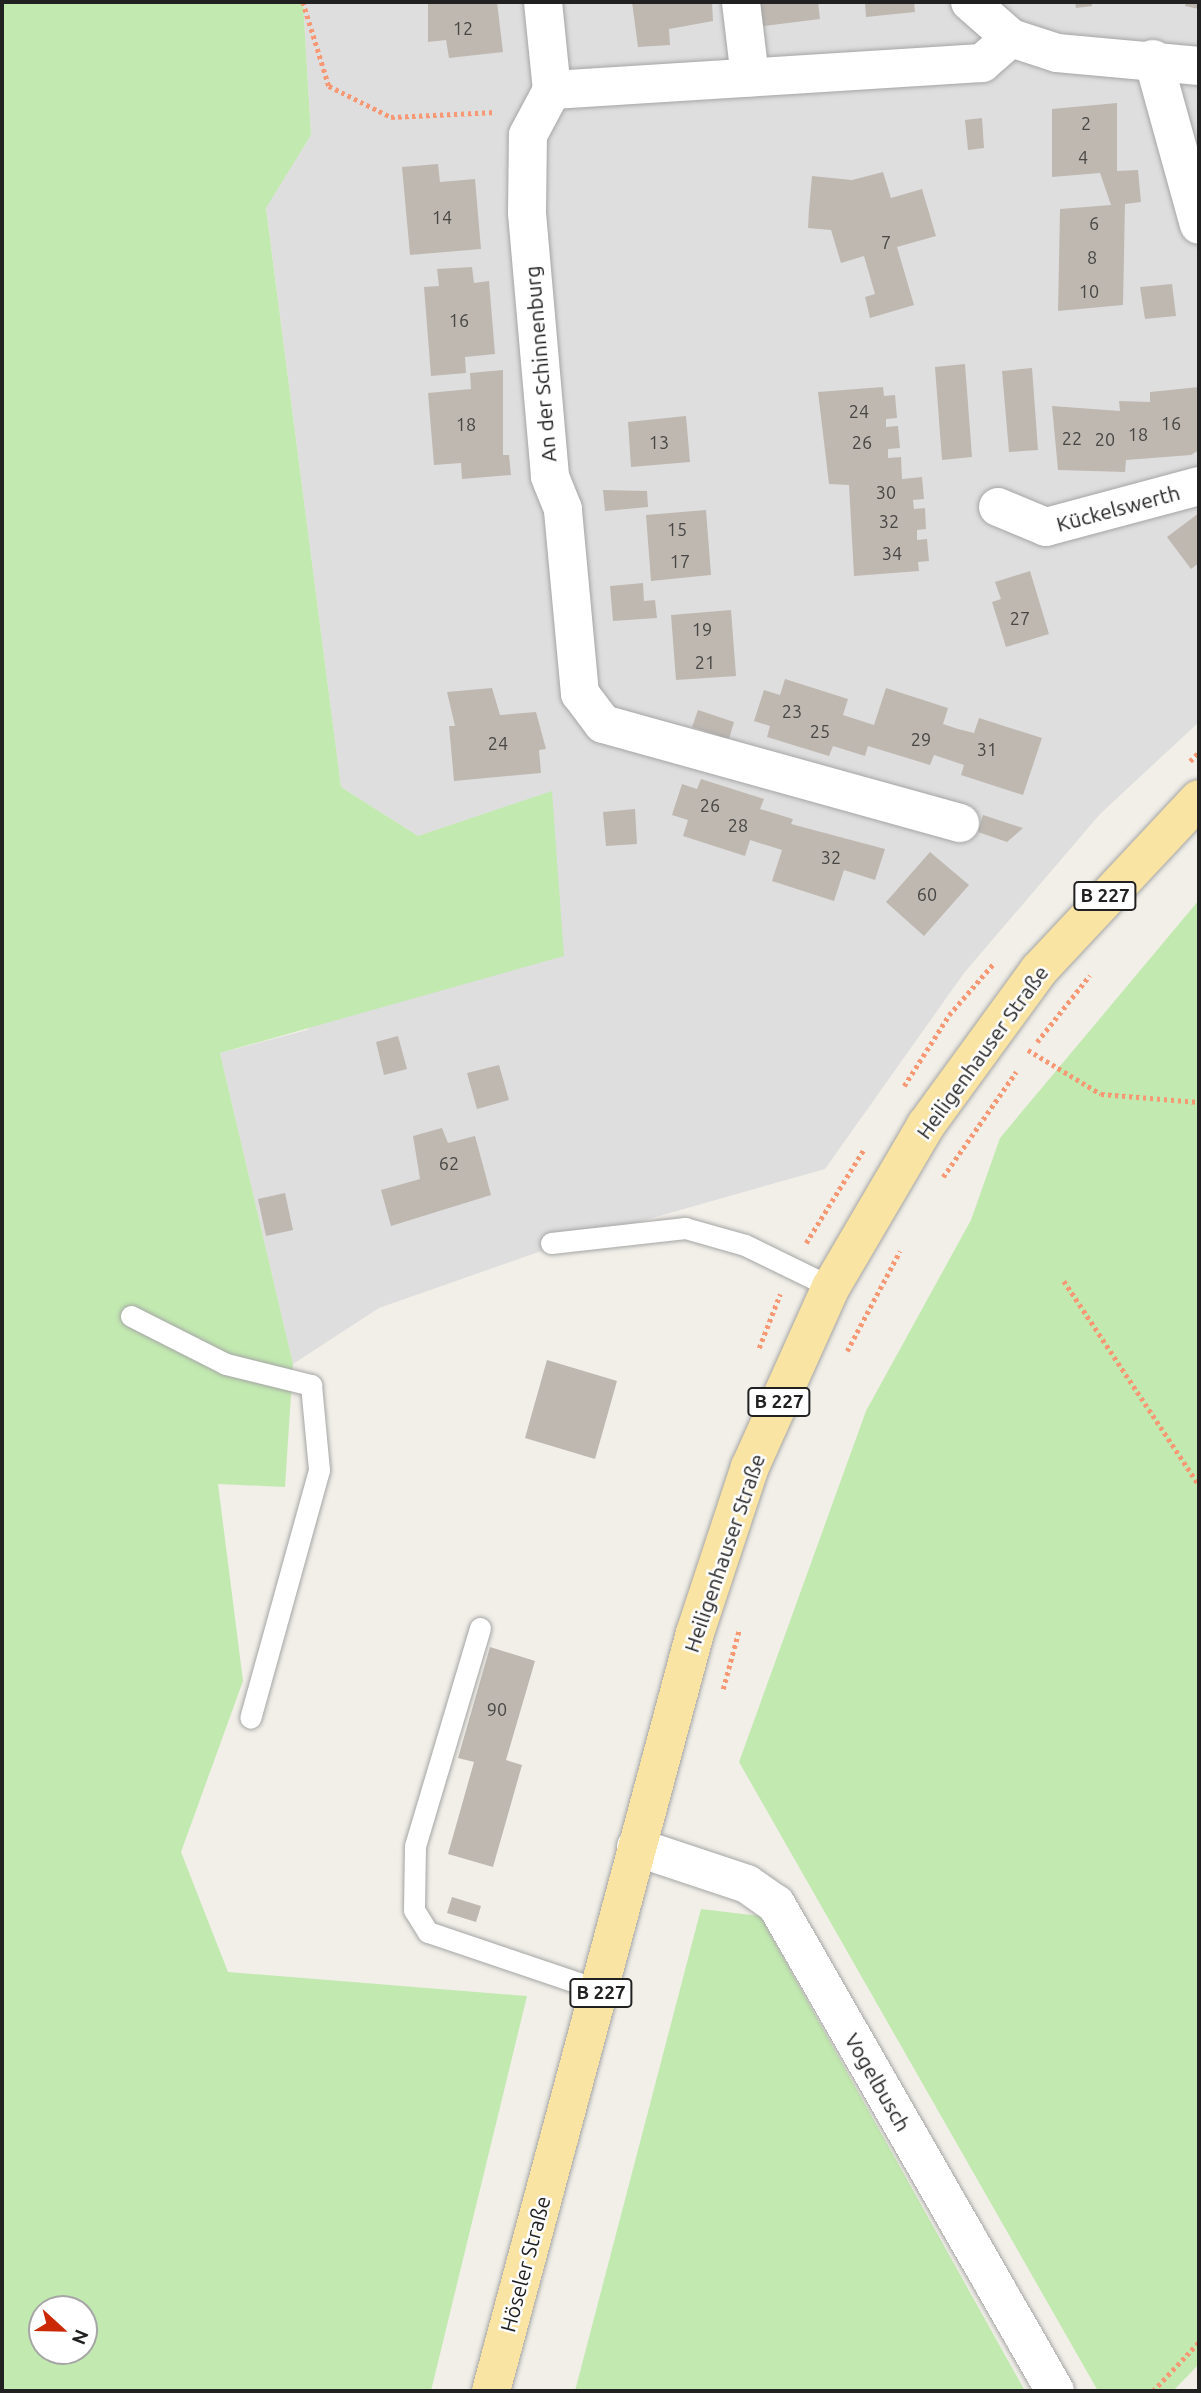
<!DOCTYPE html>
<meta charset="utf-8">
<style>
body{margin:0}
#map{position:relative;width:1201px;height:2393px;overflow:hidden;background:#f1efe8;font-family:Ubuntu,sans-serif}
div>[style]{position:absolute}
.residential>*{inset:0;background:#dfdede}
.grass>*{inset:0;background:#c2e9b0}
.building>*{inset:0;background:#beb8b1}
.path>*{height:4.5px;margin-top:-2.25px;transform-origin:0;background:repeating-linear-gradient(90deg,#f69874 0 3.5px,transparent 0 7px)}
.roads{filter:drop-shadow(0 0 2px #a5a5a5) drop-shadow(0 0 2px #a5a5a5)}
.lane>*{height:21px;margin:-10.5px;padding:0 10.5px;transform-origin:10.5px;border-radius:10.5px;background:#fff}
.street>*{height:38px;margin:-19px;padding:0 19px;transform-origin:19px;border-radius:19px;background:#fff}
.primary>*{height:38px;margin:-19px;padding:0 19px;transform-origin:19px;border-radius:19px;background:#f9e4a4}
span{translate:-50% -50%;white-space:nowrap;text-align:center;line-height:1.15;-webkit-text-stroke:5px #fff;paint-order:stroke}
.number-label{font-size:18px;color:#484745}
.number-label span{-webkit-text-stroke-width:0}
.shield-label span{padding:2px 5px;background:#fff;border:2px solid;border-radius:5px;-webkit-text-stroke-width:0}
.shield-label{font-size:19px;color:#212121;font-weight:700}
.street-label{font-size:21px;color:#212121}
.frame{position:absolute;inset:0;border:4px solid #212121;pointer-events:none}
.north{position:absolute;left:28px;top:2295px;width:70px;height:70px;box-sizing:border-box;background:#fff;border:2px solid #a6a6a6;border-radius:50%;rotate:112deg;font-size:19px;font-weight:700;line-height:28px;text-align:center;color:#212121}
.north::after{content:'';display:block;margin:auto;width:24px;height:32px;background:#cb2906;clip-path:polygon(50% 0,100% 100%,50% 72%,0 100%)}
</style>
<div id="map">
<div class="residential">
<div style="clip-path:polygon(303px 2px,1199px 2px,1199px 722px,1100px 814px,964px 973px,825px 1169px,564px 1243px,379px 1308px,293px 1364px,220px 1053px,307px 1030px,551px 792px,418px 836px,341px 787px,266px 207px,311px 135px)"></div>
</div>
<div class="grass">
<div style="clip-path:polygon(evenodd,2px 2px,303px 2px,311px 135px,266px 208px,341px 787px,418px 836px,552px 791px,564px 956px,220px 1053px,293px 1364px,285px 1487px,218px 1484px,243px 1681px,181px 1852px,228px 1972px,527px 1996px,431px 2391px,2px 2391px,2px 2px,42px 2309px,84px 2309px,84px 2351px,42px 2351px,42px 2309px)"></div>
<div style="clip-path:polygon(1199px 900px,1199px 2364px,1173px 2391px,1098px 2391px,739px 1762px,866px 1411px,971px 1220px,1000px 1138px)"></div>
<div style="clip-path:polygon(701px 1909px,760px 1916px,1025px 2391px,575px 2391px)"></div>
</div>
<div class="building">
<div style="clip-path:polygon(428px 2px,497px 2px,503px 52px,449px 58px,446px 40px,428px 42px)"></div>
<div style="clip-path:polygon(632px 2px,712px 2px,713px 21px,669px 29px,670px 45px,638px 47px)"></div>
<div style="clip-path:polygon(752px 2px,818px 2px,820px 19px,756px 27px)"></div>
<div style="clip-path:polygon(865px 2px,914px 2px,915px 12px,866px 17px)"></div>
<div style="clip-path:polygon(1075px 2px,1091px 2px,1092px 6px,1076px 8px)"></div>
<div style="clip-path:polygon(1186px 2px,1199px 2px,1199px 9px,1185px 6px)"></div>
<div style="clip-path:polygon(1117px 103px,1117px 171px,1138px 170px,1141px 202px,1125px 204px,1123px 305px,1058px 311px,1060px 209px,1111px 205px,1100px 173px,1052px 177px,1052px 109px)"></div>
<div style="clip-path:polygon(982px 118px,984px 148px,968px 150px,965px 120px)"></div>
<div style="clip-path:polygon(438px 164px,440px 182px,475px 179px,481px 249px,410px 255px,402px 167px)"></div>
<div style="clip-path:polygon(883px 172px,891px 198px,922px 189px,936px 236px,897px 247px,914px 305px,870px 318px,865px 297px,875px 294px,864px 256px,841px 263px,831px 230px,808px 228px,809px 209px,812px 176px,852px 180px)"></div>
<div style="clip-path:polygon(472px 267px,474px 283px,489px 281px,495px 354px,465px 357px,466px 373px,431px 376px,424px 287px,439px 286px,437px 269px)"></div>
<div style="clip-path:polygon(1172px 284px,1176px 316px,1145px 319px,1140px 287px)"></div>
<div style="clip-path:polygon(965px 364px,972px 457px,942px 460px,935px 367px)"></div>
<div style="clip-path:polygon(1032px 368px,1038px 450px,1009px 452px,1002px 371px)"></div>
<div style="clip-path:polygon(503px 370px,503px 455px,509px 455px,511px 475px,462px 479px,461px 463px,434px 465px,428px 393px,471px 389px,470px 373px)"></div>
<div style="clip-path:polygon(883px 387px,884px 396px,895px 395px,897px 418px,886px 419px,886px 427px,898px 426px,900px 448px,888px 449px,888px 458px,901px 457px,902px 479px,922px 477px,924px 499px,913px 500px,914px 509px,925px 508px,926px 529px,917px 530px,917px 540px,927px 539px,929px 561px,918px 562px,919px 571px,854px 576px,849px 485px,829px 484px,818px 392px)"></div>
<div style="clip-path:polygon(1199px 387px,1199px 450px,1191px 455px,1126px 460px,1125px 472px,1058px 470px,1052px 406px,1120px 411px,1119px 401px,1150px 402px,1150px 392px)"></div>
<div style="clip-path:polygon(686px 416px,690px 462px,631px 467px,628px 422px)"></div>
<div style="clip-path:polygon(603px 490px,647px 491px,648px 507px,605px 511px)"></div>
<div style="clip-path:polygon(706px 510px,711px 575px,651px 581px,646px 515px)"></div>
<div style="clip-path:polygon(1199px 513px,1199px 563px,1191px 569px,1167px 537px)"></div>
<div style="clip-path:polygon(1030px 571px,1049px 634px,1006px 647px,992px 602px,1001px 599px,995px 582px)"></div>
<div style="clip-path:polygon(643px 583px,644px 601px,655px 600px,657px 618px,613px 621px,610px 586px)"></div>
<div style="clip-path:polygon(731px 610px,736px 676px,676px 680px,671px 615px)"></div>
<div style="clip-path:polygon(785px 679px,848px 699px,843px 715px,874px 725px,886px 688px,948px 708px,943px 724px,958px 729px,974px 733px,979px 718px,1042px 738px,1023px 795px,961px 775px,964px 765px,934px 755px,930px 765px,868px 746px,865px 756px,833px 746px,829px 756px,767px 737px,770px 726px,754px 721px,764px 690px,780px 695px)"></div>
<div style="clip-path:polygon(492px 688px,500px 715px,536px 712px,546px 749px,539px 750px,541px 773px,454px 781px,449px 726px,455px 726px,447px 692px)"></div>
<div style="clip-path:polygon(698px 710px,734px 722px,729px 739px,692px 727px)"></div>
<div style="clip-path:polygon(701px 779px,764px 799px,760px 809px,793px 819px,791px 824px,885px 849px,875px 880px,844px 870px,834px 901px,772px 881px,782px 850px,750px 840px,745px 856px,683px 836px,688px 820px,672px 815px,682px 784px,697px 789px)"></div>
<div style="clip-path:polygon(635px 809px,637px 844px,606px 846px,603px 812px)"></div>
<div style="clip-path:polygon(983px 815px,1023px 828px,1007px 842px,978px 832px)"></div>
<div style="clip-path:polygon(930px 852px,969px 885px,924px 936px,886px 902px)"></div>
<div style="clip-path:polygon(398px 1036px,407px 1069px,384px 1075px,376px 1042px)"></div>
<div style="clip-path:polygon(499px 1065px,509px 1100px,477px 1109px,467px 1073px)"></div>
<div style="clip-path:polygon(442px 1128px,448px 1143px,475px 1136px,491px 1195px,391px 1226px,381px 1190px,420px 1179px,413px 1136px)"></div>
<div style="clip-path:polygon(285px 1193px,293px 1230px,266px 1236px,258px 1199px)"></div>
<div style="clip-path:polygon(547px 1360px,617px 1381px,595px 1459px,525px 1438px)"></div>
<div style="clip-path:polygon(490px 1647px,535px 1661px,506px 1760px,522px 1765px,493px 1867px,448px 1854px,474px 1762px,458px 1758px)"></div>
<div style="clip-path:polygon(452px 1897px,481px 1906px,476px 1922px,447px 1913px)"></div>
</div>
<div class="path">
<div style="left:303px;top:2px;width:88px;rotate:72.8deg"></div>
<div style="left:329px;top:86px;width:69px;rotate:26.6deg"></div>
<div style="left:391px;top:117px;width:105px;rotate:-2.7deg"></div>
<div style="left:1190px;top:761px;width:13px;rotate:-45deg"></div>
<div style="left:1037px;top:1042px;width:85px;rotate:-51.7deg"></div>
<div style="left:1028px;top:1050px;width:85px;rotate:31.1deg"></div>
<div style="left:1101px;top:1094px;width:98px;rotate:4.7deg"></div>
<div style="left:904px;top:1086px;width:84px;rotate:-57.6deg"></div>
<div style="left:949px;top:1015px;width:69px;rotate:-49.1deg"></div>
<div style="left:943px;top:1177px;width:128px;rotate:-55.2deg"></div>
<div style="left:806px;top:1243px;width:110px;rotate:-58.3deg"></div>
<div style="left:1064px;top:1281px;width:245px;rotate:56.5deg"></div>
<div style="left:759px;top:1348px;width:58px;rotate:-68.7deg"></div>
<div style="left:847px;top:1351px;width:113px;rotate:-62.1deg"></div>
<div style="left:723px;top:1689px;width:61px;rotate:-74.8deg"></div>
<div style="left:1153px;top:2391px;width:67px;rotate:-46.8deg"></div>
</div>
<div class="roads">
<div class="lane">
<div style="left:551px;top:1243px;width:135px;rotate:-6.4deg"></div>
<div style="left:685px;top:1228px;width:62px;rotate:15.8deg"></div>
<div style="left:745px;top:1245px;width:96px;rotate:26deg"></div>
<div style="left:131px;top:1316px;width:106px;rotate:26.8deg"></div>
<div style="left:226px;top:1364px;width:88px;rotate:13.9deg"></div>
<div style="left:311px;top:1385px;width:85px;rotate:84.6deg"></div>
<div style="left:319px;top:1470px;width:257px;rotate:105.5deg"></div>
<div style="left:480px;top:1628px;width:227px;rotate:106.6deg"></div>
<div style="left:415px;top:1846px;width:64px;rotate:90.9deg"></div>
<div style="left:414px;top:1910px;width:26px;rotate:58deg"></div>
<div style="left:428px;top:1932px;width:184px;rotate:18.7deg"></div>
</div>
<div class="street">
<div style="left:543px;top:2px;width:88px;rotate:84.2deg"></div>
<div style="left:741px;top:2px;width:76px;rotate:83.2deg"></div>
<div style="left:970px;top:2px;width:55px;rotate:41.3deg"></div>
<div style="left:1011px;top:38px;width:48px;rotate:18.1deg"></div>
<div style="left:1057px;top:53px;width:143px;rotate:5.2deg"></div>
<div style="left:1153px;top:59px;width:172px;rotate:74.5deg"></div>
<div style="left:998px;top:507px;width:52px;rotate:22.6deg"></div>
<div style="left:1046px;top:527px;width:158px;rotate:-15deg"></div>
<div style="left:960px;top:823px;width:370px;rotate:-164.5deg"></div>
<div style="left:603px;top:724px;width:38px;rotate:-127deg"></div>
<div style="left:580px;top:694px;width:186px;rotate:-95.3deg"></div>
<div style="left:563px;top:509px;width:35px;rotate:-112deg"></div>
<div style="left:550px;top:476px;width:264px;rotate:-95deg"></div>
<div style="left:527px;top:213px;width:78px;rotate:-89.3deg"></div>
<div style="left:528px;top:135px;width:51px;rotate:-61.9deg"></div>
<div style="left:552px;top:90px;width:431px;rotate:-3.6deg"></div>
<div style="left:982px;top:63px;width:38px;rotate:-41deg"></div>
<div style="left:636px;top:1847px;width:117px;rotate:18.4deg"></div>
<div style="left:747px;top:1884px;width:35px;rotate:35deg"></div>
<div style="left:776px;top:1904px;width:561px;rotate:60.19deg"></div>
</div>
<div class="primary">
<div style="left:491px;top:2391px;width:785px;rotate:-74.94deg"></div>
<div style="left:695px;top:1633px;width:175px;rotate:-71.7deg"></div>
<div style="left:750px;top:1467px;width:197px;rotate:-65.8deg"></div>
<div style="left:831px;top:1287px;width:188px;rotate:-59.6deg"></div>
<div style="left:926px;top:1125px;width:192px;rotate:-53.9deg"></div>
<div style="left:1039px;top:970px;width:234px;rotate:-46.9deg"></div>
</div>
</div>
<div class="number-label">
<span style="left:463px;top:28px">12</span>
<span style="left:1086px;top:123px">2</span>
<span style="left:1083px;top:157px">4</span>
<span style="left:442px;top:217px">14</span>
<span style="left:1094px;top:223px">6</span>
<span style="left:886px;top:242px">7</span>
<span style="left:1092px;top:257px">8</span>
<span style="left:1089px;top:291px">10</span>
<span style="left:459px;top:320px">16</span>
<span style="left:859px;top:411px">24</span>
<span style="left:1171px;top:423px">16</span>
<span style="left:466px;top:424px">18</span>
<span style="left:1138px;top:434px">18</span>
<span style="left:1072px;top:438px">22</span>
<span style="left:1105px;top:439px">20</span>
<span style="left:659px;top:442px">13</span>
<span style="left:862px;top:442px">26</span>
<span style="left:886px;top:492px">30</span>
<span style="left:889px;top:521px">32</span>
<span style="left:677px;top:529px">15</span>
<span style="left:892px;top:553px">34</span>
<span style="left:680px;top:561px">17</span>
<span style="left:1020px;top:618px">27</span>
<span style="left:702px;top:629px">19</span>
<span style="left:705px;top:662px">21</span>
<span style="left:792px;top:711px">23</span>
<span style="left:820px;top:731px">25</span>
<span style="left:921px;top:739px">29</span>
<span style="left:498px;top:743px">24</span>
<span style="left:987px;top:749px">31</span>
<span style="left:710px;top:805px">26</span>
<span style="left:738px;top:825px">28</span>
<span style="left:831px;top:857px">32</span>
<span style="left:927px;top:894px">60</span>
<span style="left:449px;top:1163px">62</span>
<span style="left:497px;top:1709px">90</span>
</div>
<div class="shield-label">
<span style="left:1105px;top:896px">B 227</span>
<span style="left:779px;top:1402px">B 227</span>
<span style="left:601px;top:1993px">B 227</span>
</div>
<div class="street-label">
<span style="left:540px;top:364px;rotate:-95deg">An der Schinnenburg</span>
<span style="left:1118px;top:508px;rotate:-15deg">Kückelswerth</span>
<span style="left:982px;top:1052px;rotate:-54deg">Heiligenhauser Straße</span>
<span style="left:724px;top:1553px;rotate:-71deg">Heiligenhauser Straße</span>
<span style="left:878px;top:2082px;rotate:60deg">Vogelbusch</span>
<span style="left:525px;top:2264px;rotate:-75deg">Höseler Straße</span>
</div>
<div class="frame"></div>
<div class="north">N</div>
</div>
